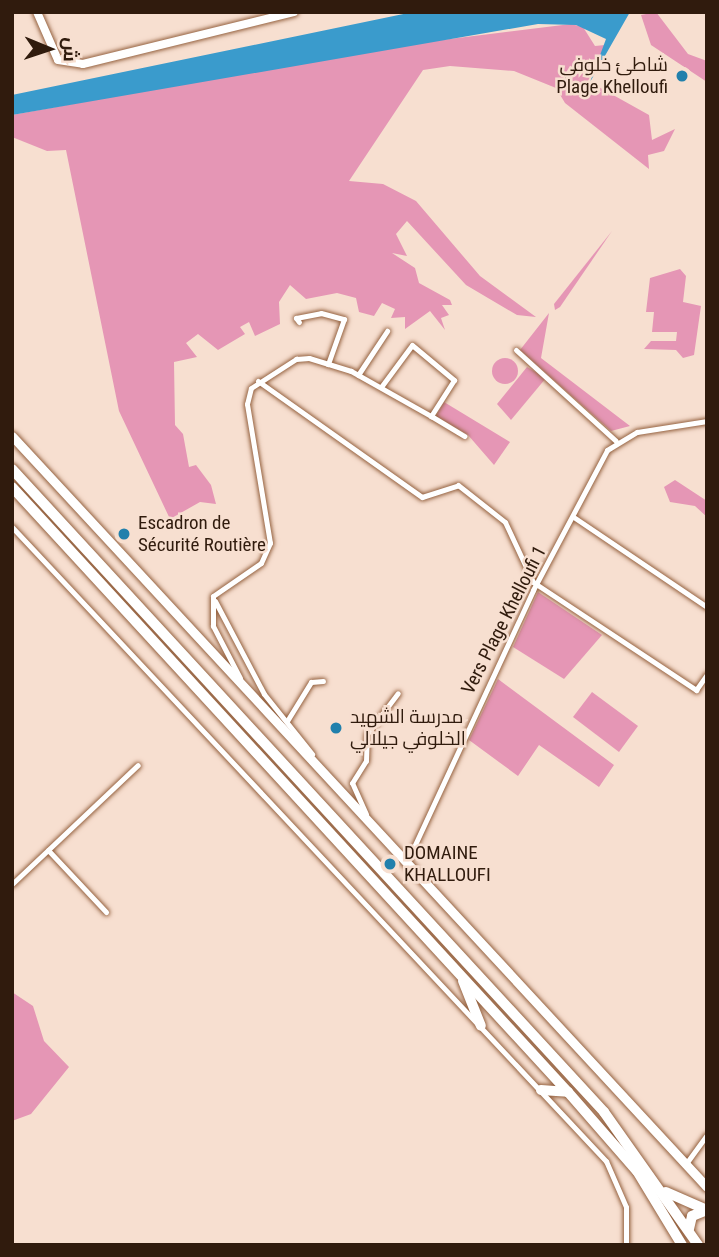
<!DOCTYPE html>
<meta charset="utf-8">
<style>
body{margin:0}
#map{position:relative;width:719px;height:1257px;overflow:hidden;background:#f7dfd0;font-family:"Roboto Condensed",Cairo,sans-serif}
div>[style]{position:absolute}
.green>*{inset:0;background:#e596b5}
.round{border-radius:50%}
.water>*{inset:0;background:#3a9bcc}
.roads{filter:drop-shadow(0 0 2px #956240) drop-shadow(0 0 2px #956240)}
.street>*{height:5px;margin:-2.5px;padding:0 2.5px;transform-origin:2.5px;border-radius:2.5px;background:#fff}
.secondary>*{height:8px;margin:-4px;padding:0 4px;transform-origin:4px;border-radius:4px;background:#fff}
.primary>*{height:9px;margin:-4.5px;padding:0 4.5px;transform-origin:4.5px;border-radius:4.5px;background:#fff}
.highway>*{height:10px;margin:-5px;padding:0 5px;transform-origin:5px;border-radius:5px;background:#fff}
.dots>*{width:19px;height:19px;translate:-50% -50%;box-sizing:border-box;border:4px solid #f7dfd0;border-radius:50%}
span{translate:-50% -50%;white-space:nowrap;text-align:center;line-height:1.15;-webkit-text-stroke:5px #f7dfd0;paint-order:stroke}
.poi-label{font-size:19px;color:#301b0d}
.right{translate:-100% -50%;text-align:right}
.left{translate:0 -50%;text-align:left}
.street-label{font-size:19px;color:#301b0d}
.frame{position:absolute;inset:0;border:14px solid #301b0d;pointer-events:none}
.north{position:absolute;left:14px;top:14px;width:70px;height:70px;-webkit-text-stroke:5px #f7dfd0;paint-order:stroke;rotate:92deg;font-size:19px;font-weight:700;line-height:28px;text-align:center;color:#301b0d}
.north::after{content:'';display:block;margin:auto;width:24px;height:32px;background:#301b0d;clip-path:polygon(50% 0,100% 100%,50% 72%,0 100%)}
</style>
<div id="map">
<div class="green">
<div style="clip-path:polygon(656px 12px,688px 54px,707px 61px,707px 82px,651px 45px,641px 15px)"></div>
<div style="clip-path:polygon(571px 24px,583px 27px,595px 46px,605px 45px,588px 81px,649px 115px,652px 140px,675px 129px,664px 151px,648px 155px,649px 169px,565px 103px,556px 88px,514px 71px,450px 66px,423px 70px,349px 181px,383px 184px,416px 201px,480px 276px,536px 317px,517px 315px,466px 285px,407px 221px,396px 234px,407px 256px,392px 253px,415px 268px,419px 283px,450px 300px,452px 305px,442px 305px,449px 315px,441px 318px,445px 330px,430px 311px,405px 329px,405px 317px,391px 318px,395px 309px,382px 303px,374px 316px,359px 312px,356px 298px,337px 293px,306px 299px,290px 285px,279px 302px,280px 324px,255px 336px,249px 322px,240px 327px,245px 334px,218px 350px,198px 334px,186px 343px,197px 357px,174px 362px,175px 425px,183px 434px,189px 467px,196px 465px,211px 485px,216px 504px,200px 502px,170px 519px,119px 411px,66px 150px,47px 151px,12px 137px,12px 115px,377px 48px)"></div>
<div style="clip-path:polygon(612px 231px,560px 307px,555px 310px,554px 304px)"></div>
<div style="clip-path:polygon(680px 269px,686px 276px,683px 302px,701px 306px,694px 355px,683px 358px,676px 350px,644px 349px,651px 341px,676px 341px,677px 332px,652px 332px,654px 312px,646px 312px,650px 278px)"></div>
<div style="clip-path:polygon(549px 313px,541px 358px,630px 426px,611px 431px,520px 350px)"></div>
<div class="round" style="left:492px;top:358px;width:26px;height:26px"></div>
<div style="clip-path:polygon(527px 367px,546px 378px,511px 420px,497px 404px)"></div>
<div style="clip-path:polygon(444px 402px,510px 442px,494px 465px,468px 435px,436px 416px)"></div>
<div style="clip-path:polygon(675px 480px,707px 501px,707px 517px,695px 506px,670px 502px,664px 487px)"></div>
<div style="clip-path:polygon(538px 592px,602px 635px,564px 679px,513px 647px)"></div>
<div style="clip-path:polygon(498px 679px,614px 765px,599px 787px,539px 745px,518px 776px,469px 740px)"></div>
<div style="clip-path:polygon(592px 692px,638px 726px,619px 752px,573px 717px)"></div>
<div style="clip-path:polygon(12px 992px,33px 1006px,44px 1041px,69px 1067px,31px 1114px,12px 1121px)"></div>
</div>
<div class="water">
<div style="clip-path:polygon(413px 12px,630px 12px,590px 82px,606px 39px,576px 25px,538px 24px,12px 115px,12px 95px)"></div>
</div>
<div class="roads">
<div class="street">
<div style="left:299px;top:322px;width:5px;rotate:-127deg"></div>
<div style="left:296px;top:318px;width:25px;rotate:-11deg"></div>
<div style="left:321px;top:313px;width:24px;rotate:15deg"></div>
<div style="left:344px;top:319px;width:48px;rotate:109.6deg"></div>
<div style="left:516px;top:350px;width:135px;rotate:42.3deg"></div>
<div style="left:358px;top:375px;width:53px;rotate:-56.6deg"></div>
<div style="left:258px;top:381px;width:201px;rotate:35.3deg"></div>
<div style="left:422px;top:497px;width:38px;rotate:-18deg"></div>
<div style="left:458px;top:485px;width:60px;rotate:38.2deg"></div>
<div style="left:505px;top:522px;width:66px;rotate:65deg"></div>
<div style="left:533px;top:582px;width:196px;rotate:33.5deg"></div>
<div style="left:696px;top:690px;width:19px;rotate:-55deg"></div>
<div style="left:381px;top:387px;width:52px;rotate:-53.6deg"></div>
<div style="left:412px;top:345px;width:55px;rotate:39.8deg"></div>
<div style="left:454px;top:380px;width:43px;rotate:122.6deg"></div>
<div style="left:431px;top:416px;width:39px;rotate:31deg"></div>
<div style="left:575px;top:518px;width:159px;rotate:34deg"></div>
<div style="left:12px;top:527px;width:869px;rotate:46.87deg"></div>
<div style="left:606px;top:1161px;width:50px;rotate:66.5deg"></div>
<div style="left:626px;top:1207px;width:38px;rotate:90deg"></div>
<div style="left:215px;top:601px;width:105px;rotate:62.2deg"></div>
<div style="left:264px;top:694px;width:77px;rotate:51.3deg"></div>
<div style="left:240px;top:678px;width:59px;rotate:-117.4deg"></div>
<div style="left:213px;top:626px;width:30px;rotate:-90deg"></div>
<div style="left:213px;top:596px;width:58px;rotate:-34.5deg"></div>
<div style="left:261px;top:563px;width:22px;rotate:-66deg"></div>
<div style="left:270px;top:543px;width:141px;rotate:-99.4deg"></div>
<div style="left:247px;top:404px;width:16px;rotate:-76deg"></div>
<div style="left:251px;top:388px;width:54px;rotate:-32.8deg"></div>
<div style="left:296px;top:359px;width:13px;rotate:-4deg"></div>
<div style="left:309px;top:358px;width:44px;rotate:17.2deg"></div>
<div style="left:351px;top:371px;width:92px;rotate:29.4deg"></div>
<div style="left:287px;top:721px;width:46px;rotate:-58.4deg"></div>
<div style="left:311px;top:682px;width:12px;rotate:-5deg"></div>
<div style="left:366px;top:814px;width:34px;rotate:-114deg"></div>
<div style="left:352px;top:783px;width:26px;rotate:-58deg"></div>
<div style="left:366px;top:761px;width:27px;rotate:-88deg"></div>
<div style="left:367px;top:734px;width:51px;rotate:-52.9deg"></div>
<div style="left:48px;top:850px;width:85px;rotate:46.9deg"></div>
<div style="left:406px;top:864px;width:302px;rotate:-65.1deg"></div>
<div style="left:533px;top:590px;width:158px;rotate:-62.1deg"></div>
<div style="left:607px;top:450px;width:35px;rotate:-31deg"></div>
<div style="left:637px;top:432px;width:71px;rotate:-8.9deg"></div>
<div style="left:12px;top:884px;width:173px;rotate:-43.4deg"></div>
<div style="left:685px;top:1165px;width:37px;rotate:-54deg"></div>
</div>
<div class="secondary">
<div style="left:37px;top:12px;width:52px;rotate:66.4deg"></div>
<div style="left:58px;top:60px;width:25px;rotate:9deg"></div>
<div style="left:83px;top:64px;width:217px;rotate:-13.8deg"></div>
</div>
<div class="primary">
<div style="left:12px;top:436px;width:1023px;rotate:47.22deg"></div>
</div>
<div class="highway">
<div style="left:12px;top:469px;width:874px;rotate:47.36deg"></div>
<div style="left:604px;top:1112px;width:163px;rotate:54.7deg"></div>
<div style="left:12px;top:487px;width:822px;rotate:47.42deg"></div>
<div style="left:568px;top:1092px;width:105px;rotate:48.9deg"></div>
<div style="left:637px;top:1171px;width:87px;rotate:58.7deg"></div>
<div style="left:463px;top:981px;width:48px;rotate:68.2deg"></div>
<div style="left:541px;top:1090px;width:27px;rotate:4deg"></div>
<div style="left:666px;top:1192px;width:45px;rotate:23.7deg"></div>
<div style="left:689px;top:1229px;width:13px;rotate:-77deg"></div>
<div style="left:692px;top:1216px;width:16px;rotate:-22deg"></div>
</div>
</div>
<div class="dots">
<div style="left:682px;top:76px;background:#2180ac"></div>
<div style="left:124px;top:534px;background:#2180ac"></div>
<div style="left:336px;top:728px;background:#2180ac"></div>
<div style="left:390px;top:864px;background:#2180ac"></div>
</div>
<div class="poi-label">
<span class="right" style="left:668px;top:76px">شاطئ خلوفي<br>Plage Khelloufi</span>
<span class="left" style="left:138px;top:534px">Escadron de<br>Sécurité Routière</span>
<span class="left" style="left:350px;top:728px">مدرسة الشهيد<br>الخلوفي جيلالي</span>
<span class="left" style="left:404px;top:864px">DOMAINE<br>KHALLOUFI</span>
</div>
<div class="street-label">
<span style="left:504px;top:620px;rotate:-63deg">Vers Plage Khelloufi 1</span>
</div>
<div class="frame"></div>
<div class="north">ش</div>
</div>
